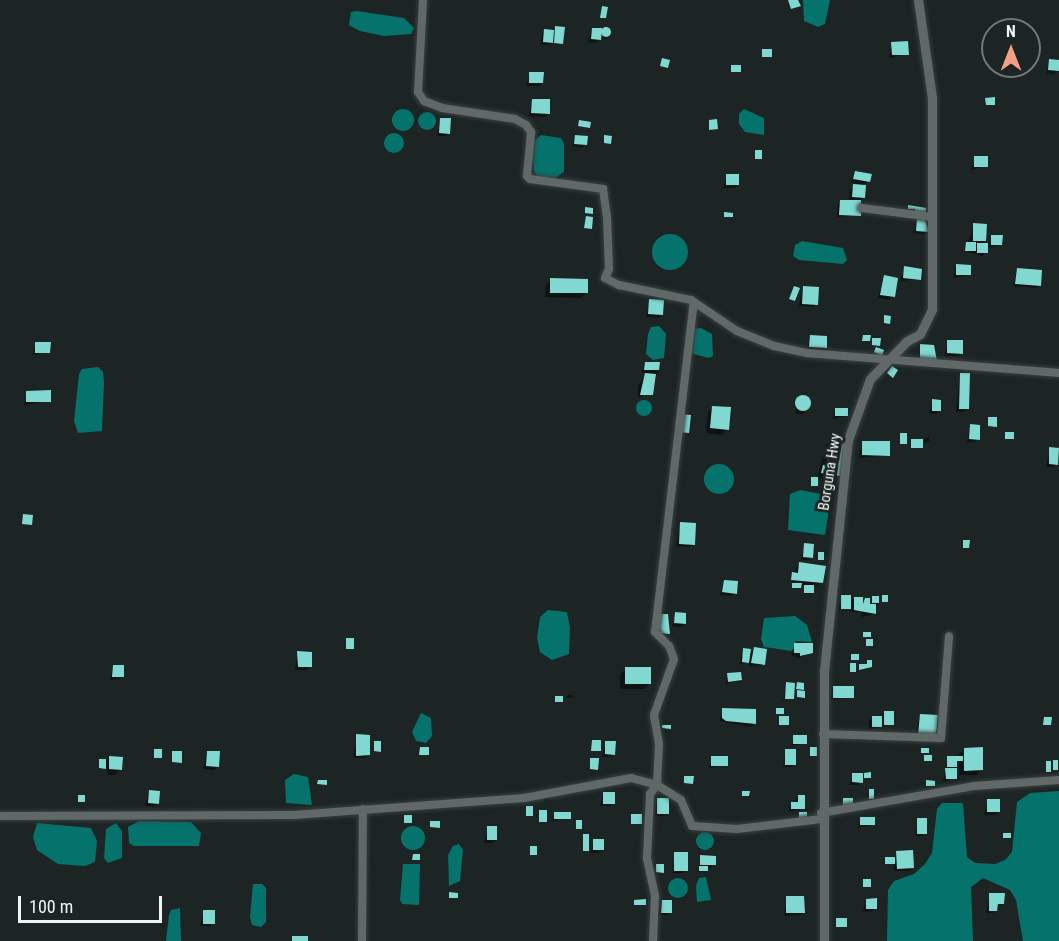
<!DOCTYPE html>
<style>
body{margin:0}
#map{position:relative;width:1059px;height:941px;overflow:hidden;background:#1c2424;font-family:"Roboto Condensed",sans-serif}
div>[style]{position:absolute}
.water>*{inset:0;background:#06726c}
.round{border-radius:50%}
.shadow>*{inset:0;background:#0007}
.building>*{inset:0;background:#81d8d1}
.roads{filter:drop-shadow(0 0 2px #3a4140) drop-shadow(0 0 2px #3a4140)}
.minor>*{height:8px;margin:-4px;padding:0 4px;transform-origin:4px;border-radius:4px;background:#606968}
.tertiary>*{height:9px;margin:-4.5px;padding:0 4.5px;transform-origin:4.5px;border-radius:4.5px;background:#606968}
span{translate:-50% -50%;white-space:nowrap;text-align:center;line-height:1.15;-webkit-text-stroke:6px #1c2424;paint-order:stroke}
.street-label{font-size:15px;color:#eff5f4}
.north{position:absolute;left:981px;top:18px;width:60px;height:60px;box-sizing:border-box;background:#1c2424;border:2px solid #707877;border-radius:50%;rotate:0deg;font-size:16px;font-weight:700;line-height:24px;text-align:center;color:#eff5f4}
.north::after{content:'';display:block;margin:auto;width:21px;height:27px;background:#f39f84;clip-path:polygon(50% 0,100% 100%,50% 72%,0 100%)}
.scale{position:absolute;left:18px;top:896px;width:144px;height:27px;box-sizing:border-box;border:3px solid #eff5f4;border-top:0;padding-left:8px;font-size:18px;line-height:21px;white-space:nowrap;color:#eff5f4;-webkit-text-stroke:4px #1c2424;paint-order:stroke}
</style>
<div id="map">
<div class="water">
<div style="clip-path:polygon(803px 0,830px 0,825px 24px,818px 27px,804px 21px)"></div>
<div style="clip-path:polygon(357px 11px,404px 18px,414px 28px,411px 34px,384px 36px,360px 31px,349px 25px,351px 12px)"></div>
<div class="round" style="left:392px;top:109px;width:22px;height:22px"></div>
<div style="clip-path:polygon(744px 109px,764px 118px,764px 135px,745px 132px,739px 124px,739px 114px)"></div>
<div class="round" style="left:418px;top:112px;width:18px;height:18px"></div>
<div class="round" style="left:384px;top:133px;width:20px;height:20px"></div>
<div style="clip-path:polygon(541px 135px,561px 138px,564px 144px,564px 172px,555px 178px,537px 176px,534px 171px,532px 143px)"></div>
<div class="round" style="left:652px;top:234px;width:36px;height:36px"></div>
<div style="clip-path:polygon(802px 241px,843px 248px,847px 260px,843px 264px,799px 260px,793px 256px,795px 245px)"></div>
<div style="clip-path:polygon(659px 326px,666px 334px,664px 358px,653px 360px,646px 354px,648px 334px,651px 327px)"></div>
<div style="clip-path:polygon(701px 328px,712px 334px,713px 356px,709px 358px,690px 353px,693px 329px)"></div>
<div style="clip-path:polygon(98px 367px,103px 372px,104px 382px,102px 431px,78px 433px,74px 421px,79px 374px,82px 369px)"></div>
<div class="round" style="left:636px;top:400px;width:16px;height:16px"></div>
<div class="round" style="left:704px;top:464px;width:30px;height:30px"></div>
<div style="clip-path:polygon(800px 490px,831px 496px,825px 535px,788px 530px,790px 494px)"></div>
<div style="clip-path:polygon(548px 610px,567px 612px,570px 628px,569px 654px,552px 660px,540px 652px,537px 638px,540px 617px)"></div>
<div style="clip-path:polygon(795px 616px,807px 625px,812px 642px,796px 641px,792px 651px,764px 647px,761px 639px,764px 618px)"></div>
<div style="clip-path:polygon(421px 713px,431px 718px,432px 736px,426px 743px,416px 741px,412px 732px)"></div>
<div style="clip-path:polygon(294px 774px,308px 777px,312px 805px,286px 803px,285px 780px)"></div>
<div style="clip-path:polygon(1059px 791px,1059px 941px,1023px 941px,1016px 900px,1010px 890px,983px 878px,971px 887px,973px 941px,887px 941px,888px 890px,894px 881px,914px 874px,925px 864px,932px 853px,937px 809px,942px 803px,963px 803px,967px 857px,975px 863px,995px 864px,1005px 860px,1012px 852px,1017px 802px,1030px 793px)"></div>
<div style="clip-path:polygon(139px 821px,191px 822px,201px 833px,199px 846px,134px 846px,129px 843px,128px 827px)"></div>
<div style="clip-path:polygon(37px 823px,91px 828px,97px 841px,95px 862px,85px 866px,58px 864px,37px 850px,33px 837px)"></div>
<div style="clip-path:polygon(116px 823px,122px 831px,122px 858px,108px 863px,104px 858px,106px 829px)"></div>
<div class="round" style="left:401px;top:826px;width:24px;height:24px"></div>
<div class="round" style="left:696px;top:832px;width:18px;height:18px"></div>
<div style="clip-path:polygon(459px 844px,463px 850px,460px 881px,449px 886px,448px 855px,453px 846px)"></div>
<div style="clip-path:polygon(403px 864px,420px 864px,419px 905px,402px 904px,400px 900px)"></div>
<div style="clip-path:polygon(706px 877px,711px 900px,697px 902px,696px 886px,699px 878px)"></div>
<div class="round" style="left:668px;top:878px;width:20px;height:20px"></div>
<div style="clip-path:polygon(253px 884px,262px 884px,266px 888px,266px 922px,261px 927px,252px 925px,250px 917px)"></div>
<div style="clip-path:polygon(180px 908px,181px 941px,166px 941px,169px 915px,171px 910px)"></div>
</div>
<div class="shadow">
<div style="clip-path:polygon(608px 27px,607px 38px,602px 39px,604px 28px)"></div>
<div style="clip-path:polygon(556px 28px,562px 43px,541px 45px,542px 33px)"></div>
<div style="clip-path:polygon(592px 29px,600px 39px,596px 43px,588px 42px)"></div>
<div style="clip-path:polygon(892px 43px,907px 54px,889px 58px)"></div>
<div style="clip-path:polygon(1050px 61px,1057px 70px,1054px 74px,1046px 73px)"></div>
<div style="clip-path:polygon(530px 73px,542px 83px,539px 86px,526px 86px)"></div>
<div style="clip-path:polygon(533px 100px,548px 113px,545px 117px,529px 116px)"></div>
<div style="clip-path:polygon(441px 119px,449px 133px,445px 136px,437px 136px)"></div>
<div style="clip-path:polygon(576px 136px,585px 144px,582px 148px,572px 146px)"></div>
<div style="clip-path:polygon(975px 158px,986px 166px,971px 170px)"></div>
<div style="clip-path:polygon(855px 172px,869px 181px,864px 184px,859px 215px,837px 217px,838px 204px,849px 201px,850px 189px,863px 186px,851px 182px)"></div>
<div style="clip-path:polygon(727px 175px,738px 185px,734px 188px,723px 188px)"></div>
<div style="clip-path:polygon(918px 221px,927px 231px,924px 234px,914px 233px)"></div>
<div style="clip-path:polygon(974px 224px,985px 241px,981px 245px,989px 245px,992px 237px,1001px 245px,986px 248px,983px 256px,965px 251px)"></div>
<div style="clip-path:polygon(956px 266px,969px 275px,953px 278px)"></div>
<div style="clip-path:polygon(905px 268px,920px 279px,900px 281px)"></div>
<div style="clip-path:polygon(1017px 269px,1040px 285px,1036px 288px,1013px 286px)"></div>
<div style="clip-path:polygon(885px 277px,897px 279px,890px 300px,878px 298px)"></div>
<div style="clip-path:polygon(551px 280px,586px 293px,581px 298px,545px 297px,546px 285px)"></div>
<div style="clip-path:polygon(803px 288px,816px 304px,813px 307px,799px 306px)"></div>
<div style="clip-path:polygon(650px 300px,662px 315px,658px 318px,646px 317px)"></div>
<div style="clip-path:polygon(811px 336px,825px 348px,822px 351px,807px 350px)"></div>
<div style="clip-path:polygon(948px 341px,962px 353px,958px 356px,944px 356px)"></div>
<div style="clip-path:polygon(36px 344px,49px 352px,32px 355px)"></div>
<div style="clip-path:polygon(921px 346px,935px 360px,918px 361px)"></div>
<div style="clip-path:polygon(645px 363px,658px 370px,651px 394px,638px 397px,638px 386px,647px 373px,642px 373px)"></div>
<div style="clip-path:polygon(960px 374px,967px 409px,964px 412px,956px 412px)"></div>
<div style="clip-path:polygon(27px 392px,49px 401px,24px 405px)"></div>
<div style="clip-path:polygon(798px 396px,808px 397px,803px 414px,795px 414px)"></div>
<div style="clip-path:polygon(933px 401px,940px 411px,936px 414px,929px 413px)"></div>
<div style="clip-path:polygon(713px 407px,727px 429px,722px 435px,706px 433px,708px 412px)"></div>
<div style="clip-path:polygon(836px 409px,847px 416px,832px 419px)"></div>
<div style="clip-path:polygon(970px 426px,978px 439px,975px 442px,967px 442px)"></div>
<div style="clip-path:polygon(929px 437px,929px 442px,924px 443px,924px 439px)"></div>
<div style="clip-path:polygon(831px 440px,839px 475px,833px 480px,817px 478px,826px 445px)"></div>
<div style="clip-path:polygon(862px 442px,888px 455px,859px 458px)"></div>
<div style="clip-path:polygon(1050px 449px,1057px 464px,1053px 467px,1046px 467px)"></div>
<div style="clip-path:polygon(681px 523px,693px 544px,690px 547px,676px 546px)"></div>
<div style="clip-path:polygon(805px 544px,811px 557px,808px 560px,801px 560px)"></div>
<div style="clip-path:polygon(800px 563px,822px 582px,813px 587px,811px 594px,804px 594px,806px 586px,792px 588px,792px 575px)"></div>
<div style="clip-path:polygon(724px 582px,735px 593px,732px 596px,720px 595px)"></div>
<div style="clip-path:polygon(842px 597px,849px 603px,854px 598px,862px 603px,865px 599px,871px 606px,872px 597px,878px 603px,875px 614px,861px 617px,861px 612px,851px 612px,851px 606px,838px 611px)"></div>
<div style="clip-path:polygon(676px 614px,684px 623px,681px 627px,672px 626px)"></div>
<div style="clip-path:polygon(795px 645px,811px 652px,798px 658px,791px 655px)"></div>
<div style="clip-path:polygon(743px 649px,749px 654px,754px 649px,763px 665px,749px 666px,750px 660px,739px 665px)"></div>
<div style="clip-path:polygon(298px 652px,310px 666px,307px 670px,295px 670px)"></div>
<div style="clip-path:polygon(113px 666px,123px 676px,119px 679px,110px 680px)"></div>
<div style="clip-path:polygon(626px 669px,650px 683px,645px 689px,620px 689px,620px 674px)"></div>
<div style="clip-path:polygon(728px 675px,740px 680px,725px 684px)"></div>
<div style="clip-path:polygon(787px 684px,793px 688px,797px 684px,803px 697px,796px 698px,800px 690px,793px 689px,792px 698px,783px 701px)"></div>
<div style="clip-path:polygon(833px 687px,852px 697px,830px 700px)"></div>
<div style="clip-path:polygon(568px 695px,573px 695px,573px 697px,566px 698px)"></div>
<div style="clip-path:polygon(723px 710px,754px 724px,751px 727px,719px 721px)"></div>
<div style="clip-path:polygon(885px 713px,892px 724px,869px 730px,869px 720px)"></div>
<div style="clip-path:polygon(920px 716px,934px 735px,916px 733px)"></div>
<div style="clip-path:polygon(357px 736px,369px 755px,365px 758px,353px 758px)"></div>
<div style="clip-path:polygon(794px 737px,806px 743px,791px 746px)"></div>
<div style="clip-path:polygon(606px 742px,614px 754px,611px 757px,602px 757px)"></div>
<div style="clip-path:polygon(964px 749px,981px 770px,976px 775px,959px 775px,959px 754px)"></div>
<div style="clip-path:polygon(786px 750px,795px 764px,792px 767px,783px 767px)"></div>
<div style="clip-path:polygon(207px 752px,217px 767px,214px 770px,203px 769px)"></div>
<div style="clip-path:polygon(110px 757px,121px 769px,115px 775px,108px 775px,106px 766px,99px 769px,99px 761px,104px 763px)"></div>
<div style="clip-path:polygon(712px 758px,726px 765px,709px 768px)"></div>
<div style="clip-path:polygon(948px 758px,956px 758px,956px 778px,943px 782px)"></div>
<div style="clip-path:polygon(853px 774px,862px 777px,865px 774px,870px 777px,862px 778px,858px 785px,849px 785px)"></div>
<div style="clip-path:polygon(149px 791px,158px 803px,154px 806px,145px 806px)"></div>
<div style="clip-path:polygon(603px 793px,614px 803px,610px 806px,600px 806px)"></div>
<div style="clip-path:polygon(550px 796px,550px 801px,544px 802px,544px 797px)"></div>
<div style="clip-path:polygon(798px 797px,803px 809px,789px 812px,789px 807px)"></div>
<div style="clip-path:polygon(658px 799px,667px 813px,664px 816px,654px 816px)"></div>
<div style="clip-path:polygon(988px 800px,998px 812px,995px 815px,984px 815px)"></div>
<div style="clip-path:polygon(555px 813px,570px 818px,552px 821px)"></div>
<div style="clip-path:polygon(861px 818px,874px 824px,858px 828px)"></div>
<div style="clip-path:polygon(918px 819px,925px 833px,922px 836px,915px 836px)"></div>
<div style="clip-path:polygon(488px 828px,496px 840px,492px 843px,484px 843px)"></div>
<div style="clip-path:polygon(594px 840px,603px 850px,599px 853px,590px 853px)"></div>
<div style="clip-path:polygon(897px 852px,912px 868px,909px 871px,894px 871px,894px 864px,884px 864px,885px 858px,894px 858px)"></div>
<div style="clip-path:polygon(675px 853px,687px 870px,683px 873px,672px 873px)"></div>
<div style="clip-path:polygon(701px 857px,714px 864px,706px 872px,698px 872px)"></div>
<div style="clip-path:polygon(990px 894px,1003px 903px,993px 913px,986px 913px)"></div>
<div style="clip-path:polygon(787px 898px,803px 912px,800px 915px,784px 916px)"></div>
<div style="clip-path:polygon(866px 900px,875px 908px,872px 911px,863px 912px)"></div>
<div style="clip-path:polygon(662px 901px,671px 912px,667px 915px,659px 915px)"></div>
<div style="clip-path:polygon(204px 911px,213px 923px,210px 926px,200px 926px)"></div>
</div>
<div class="building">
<div style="clip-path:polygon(788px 0,798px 0,801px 6px,791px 9px)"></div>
<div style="clip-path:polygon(602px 6px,608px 7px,606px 18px,600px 18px)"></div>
<div style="clip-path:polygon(555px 26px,565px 27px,563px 44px,554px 43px)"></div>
<div class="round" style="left:601px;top:27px;width:10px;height:10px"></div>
<div style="clip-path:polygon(592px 28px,602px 28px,601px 40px,591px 39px)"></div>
<div style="clip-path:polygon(544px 29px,554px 30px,553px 43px,543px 42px)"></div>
<div style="clip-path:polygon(908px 41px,909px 55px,892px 55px,891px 42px)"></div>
<div style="clip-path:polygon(762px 49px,772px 49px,772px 57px,762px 57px)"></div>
<div style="clip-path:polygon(662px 58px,670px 60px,668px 68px,660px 66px)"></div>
<div style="clip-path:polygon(1049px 59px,1059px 60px,1059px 71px,1048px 70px)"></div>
<div style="clip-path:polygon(731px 65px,741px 65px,741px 72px,731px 72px)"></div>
<div style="clip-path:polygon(529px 72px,544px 72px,543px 83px,529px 83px)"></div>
<div style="clip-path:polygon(995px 97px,995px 105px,986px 105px,985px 98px)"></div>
<div style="clip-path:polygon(532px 99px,550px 99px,550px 114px,531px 113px)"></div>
<div style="clip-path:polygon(440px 118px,451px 118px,450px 134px,439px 133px)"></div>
<div style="clip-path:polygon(717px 119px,718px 129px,709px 130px,709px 120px)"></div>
<div style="clip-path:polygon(579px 120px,591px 122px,590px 128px,578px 126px)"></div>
<div style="clip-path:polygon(575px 135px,588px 136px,587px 145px,574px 144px)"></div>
<div style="clip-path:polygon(604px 135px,612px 136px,611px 144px,604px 143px)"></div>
<div style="clip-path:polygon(755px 150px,762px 150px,762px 159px,755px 159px)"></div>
<div style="clip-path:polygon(974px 156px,988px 156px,988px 167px,974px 167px)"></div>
<div style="clip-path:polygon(855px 171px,872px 174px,870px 182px,853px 179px)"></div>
<div style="clip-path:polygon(726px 174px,739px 174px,739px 185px,726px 185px)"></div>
<div style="clip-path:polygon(853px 184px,866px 185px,865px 198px,852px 197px)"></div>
<div style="clip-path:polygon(840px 200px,861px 200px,861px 216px,839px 215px)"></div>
<div style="clip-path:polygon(908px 205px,926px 208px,926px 217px,915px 216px,915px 209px,908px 209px)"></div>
<div style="clip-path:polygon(585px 207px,593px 208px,593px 214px,585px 213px)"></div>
<div style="clip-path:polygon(724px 212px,733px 213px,733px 217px,724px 217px)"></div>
<div style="clip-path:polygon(586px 216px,593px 217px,592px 229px,584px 228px)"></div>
<div style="clip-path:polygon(917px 219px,925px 220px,929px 232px,916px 231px)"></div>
<div style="clip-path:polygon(973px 223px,987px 224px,986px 241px,973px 241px)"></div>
<div style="clip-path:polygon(991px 235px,1003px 235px,1002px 245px,991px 245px)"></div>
<div style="clip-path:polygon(966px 242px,976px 242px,976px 251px,965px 251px)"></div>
<div style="clip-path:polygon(977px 243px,988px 243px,988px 253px,977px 253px)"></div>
<div style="clip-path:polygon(956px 264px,971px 265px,971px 275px,956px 275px)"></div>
<div style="clip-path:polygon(904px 266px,922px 269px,921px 280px,903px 278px)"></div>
<div style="clip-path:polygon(1017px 268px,1042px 270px,1041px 286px,1015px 284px)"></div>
<div style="clip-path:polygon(884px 275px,898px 278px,895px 297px,880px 295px)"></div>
<div style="clip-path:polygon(550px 278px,588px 279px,588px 293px,550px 293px)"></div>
<div style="clip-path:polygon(794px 286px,800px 288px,795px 301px,789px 299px)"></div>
<div style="clip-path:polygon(803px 286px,819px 287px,818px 305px,802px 304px)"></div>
<div style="clip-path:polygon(649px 299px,664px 300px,663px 315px,648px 314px)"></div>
<div style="clip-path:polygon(884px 315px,891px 316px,890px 324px,884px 323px)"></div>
<div style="clip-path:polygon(810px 335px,827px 336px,827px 348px,809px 347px)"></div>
<div style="clip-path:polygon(863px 335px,871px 335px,870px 341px,862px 341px)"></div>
<div style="clip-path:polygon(872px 338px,881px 338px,880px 346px,872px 345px)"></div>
<div style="clip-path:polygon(947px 340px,963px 340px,963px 354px,947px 353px)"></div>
<div style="clip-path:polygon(35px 342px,51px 342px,50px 353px,35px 353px)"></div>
<div style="clip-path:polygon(920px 344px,934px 345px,937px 361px,920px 358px)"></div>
<div style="clip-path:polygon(876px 347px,884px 350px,882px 356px,874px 352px)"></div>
<div style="clip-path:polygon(645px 362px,660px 362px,659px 370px,644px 370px)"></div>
<div style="clip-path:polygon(892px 366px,898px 370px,893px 378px,887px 373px)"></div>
<div style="clip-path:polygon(645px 373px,656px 374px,653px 395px,640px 395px)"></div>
<div style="clip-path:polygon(960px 373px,970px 373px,969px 409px,959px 409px)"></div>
<div style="clip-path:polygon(51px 390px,51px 402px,26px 402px,26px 391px)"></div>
<div class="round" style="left:795px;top:395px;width:16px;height:16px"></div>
<div style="clip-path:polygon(932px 399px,941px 400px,941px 411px,932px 411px)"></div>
<div style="clip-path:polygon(712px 406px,731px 407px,729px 430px,710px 428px)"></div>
<div style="clip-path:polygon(835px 408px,848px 408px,848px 416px,835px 416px)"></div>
<div style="clip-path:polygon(680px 414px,691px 415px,689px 433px,679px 432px)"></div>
<div style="clip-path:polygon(988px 417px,997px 417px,997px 427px,988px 426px)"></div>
<div style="clip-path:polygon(970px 424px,980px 425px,980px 440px,969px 439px)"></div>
<div style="clip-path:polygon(1005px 432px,1014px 432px,1014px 439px,1005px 439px)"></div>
<div style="clip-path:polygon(900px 433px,907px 433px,907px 444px,900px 444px)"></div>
<div style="clip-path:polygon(831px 438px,845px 440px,840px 476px,821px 473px,823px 465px,827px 465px)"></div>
<div style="clip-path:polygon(911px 439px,923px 439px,923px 448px,911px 448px)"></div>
<div style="clip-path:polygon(862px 441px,890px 441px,890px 456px,862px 455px)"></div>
<div style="clip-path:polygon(1049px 447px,1059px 448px,1058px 465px,1049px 464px)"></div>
<div style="clip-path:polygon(811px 477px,818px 477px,818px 486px,811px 486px)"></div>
<div style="clip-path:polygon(23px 514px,33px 515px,32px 525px,22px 524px)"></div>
<div style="clip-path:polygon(680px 522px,696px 523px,695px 545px,679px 544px)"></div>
<div style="clip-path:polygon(963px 540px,970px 540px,969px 548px,963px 548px)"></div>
<div style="clip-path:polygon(804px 543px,814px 544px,813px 558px,803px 557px)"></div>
<div style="clip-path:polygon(818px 552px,824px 552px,824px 560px,818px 560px)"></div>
<div style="clip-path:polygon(799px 562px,826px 566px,823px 583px,791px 580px,792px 572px,798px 573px)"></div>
<div style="clip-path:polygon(724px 580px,738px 581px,737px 594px,722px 592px)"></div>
<div style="clip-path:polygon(792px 583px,802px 583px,801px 588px,792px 588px)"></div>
<div style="clip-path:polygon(804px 585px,814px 585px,814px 593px,804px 593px)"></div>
<div style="clip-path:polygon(841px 595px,851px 595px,851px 609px,841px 609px)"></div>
<div style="clip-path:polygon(882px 595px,888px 595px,888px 602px,882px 602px)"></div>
<div style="clip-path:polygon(872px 596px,879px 596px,879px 603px,872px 603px)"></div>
<div style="clip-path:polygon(854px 597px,863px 597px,863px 604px,865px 598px,870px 598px,870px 604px,876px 604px,876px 614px,854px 610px)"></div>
<div style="clip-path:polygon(675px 612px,686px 613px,686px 624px,674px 623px)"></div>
<div style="clip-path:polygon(659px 614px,668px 614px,670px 634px,658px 633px)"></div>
<div style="clip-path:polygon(863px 632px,871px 632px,871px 637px,863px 637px)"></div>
<div style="clip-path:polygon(346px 638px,354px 638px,354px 649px,346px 649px)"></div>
<div style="clip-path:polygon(866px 639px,873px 639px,873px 646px,866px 646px)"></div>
<div style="clip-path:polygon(794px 643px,813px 643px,813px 653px,800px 656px,800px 653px,794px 653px)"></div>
<div style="clip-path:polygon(754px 647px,767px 649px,765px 665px,751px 663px)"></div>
<div style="clip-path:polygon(743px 648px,751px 649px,749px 663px,742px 662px)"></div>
<div style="clip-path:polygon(297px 651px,312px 652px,312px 667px,298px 667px)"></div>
<div style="clip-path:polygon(851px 654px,859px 654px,859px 660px,851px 660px)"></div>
<div style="clip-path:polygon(867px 660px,872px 660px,872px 667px,859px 670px,859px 664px,867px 664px)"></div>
<div style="clip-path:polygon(850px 663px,856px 663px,856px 672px,850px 672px)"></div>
<div style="clip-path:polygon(113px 665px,124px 665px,124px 677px,112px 677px)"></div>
<div style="clip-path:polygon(625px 667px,651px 667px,651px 684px,625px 684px)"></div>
<div style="clip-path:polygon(741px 672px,742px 680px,728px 682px,727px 673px)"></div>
<div style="clip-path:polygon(786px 682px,795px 683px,794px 699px,785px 699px)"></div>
<div style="clip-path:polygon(797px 682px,804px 683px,804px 690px,796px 689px)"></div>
<div style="clip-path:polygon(833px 686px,854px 686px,854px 698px,833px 698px)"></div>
<div style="clip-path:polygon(797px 690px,805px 691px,805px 698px,797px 697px)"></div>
<div style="clip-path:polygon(555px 696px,563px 696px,563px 702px,555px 702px)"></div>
<div style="clip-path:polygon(722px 708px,756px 709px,756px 724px,726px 721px,722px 718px)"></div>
<div style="clip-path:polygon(776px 708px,784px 708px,784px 714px,776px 714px)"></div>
<div style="clip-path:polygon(884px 711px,894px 711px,894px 725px,884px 725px)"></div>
<div style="clip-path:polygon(920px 714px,938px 715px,936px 736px,918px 735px)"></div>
<div style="clip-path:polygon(779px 716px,789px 716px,789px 725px,779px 725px)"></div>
<div style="clip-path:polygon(872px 716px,882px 716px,882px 727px,872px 727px)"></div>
<div style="clip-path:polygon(1044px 717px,1052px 717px,1051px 725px,1043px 725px)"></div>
<div style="clip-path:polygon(662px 725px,671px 725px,671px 729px,662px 728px)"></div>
<div style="clip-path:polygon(356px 734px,370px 735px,370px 755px,356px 756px)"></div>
<div style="clip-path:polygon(793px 735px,807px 735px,807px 744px,793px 744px)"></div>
<div style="clip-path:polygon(592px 740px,601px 740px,601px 751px,591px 751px)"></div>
<div style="clip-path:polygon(374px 741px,381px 741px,381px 752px,374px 751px)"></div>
<div style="clip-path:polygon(605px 741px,616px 741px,615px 755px,605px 754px)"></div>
<div style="clip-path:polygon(420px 747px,429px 747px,429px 755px,419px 755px)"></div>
<div style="clip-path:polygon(810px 747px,817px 747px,817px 756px,810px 756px)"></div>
<div style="clip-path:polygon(983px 747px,983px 770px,964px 771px,964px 748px)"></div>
<div style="clip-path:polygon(921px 748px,929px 748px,929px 753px,921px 753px)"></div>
<div style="clip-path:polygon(154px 749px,162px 749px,162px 758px,154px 758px)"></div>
<div style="clip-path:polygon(785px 749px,796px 749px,796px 765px,785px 765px)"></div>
<div style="clip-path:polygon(172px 751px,182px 751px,182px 763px,172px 762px)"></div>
<div style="clip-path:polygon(207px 751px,220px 751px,219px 767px,206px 766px)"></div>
<div style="clip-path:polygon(924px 755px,932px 755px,932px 761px,924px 761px)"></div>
<div style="clip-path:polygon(109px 756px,123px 757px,122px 770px,109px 769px)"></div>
<div style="clip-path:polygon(711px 756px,728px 756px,728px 766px,711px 766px)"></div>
<div style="clip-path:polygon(947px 756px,963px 756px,963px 761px,957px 761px,957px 767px,947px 767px)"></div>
<div style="clip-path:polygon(590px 758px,599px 758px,598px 770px,590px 769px)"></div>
<div style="clip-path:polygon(99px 759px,106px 759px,106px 769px,99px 768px)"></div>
<div style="clip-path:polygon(1053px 760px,1058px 760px,1058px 770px,1053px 770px)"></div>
<div style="clip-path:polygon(1046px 761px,1051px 761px,1051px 772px,1046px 772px)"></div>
<div style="clip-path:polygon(945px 768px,957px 768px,957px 779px,946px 779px)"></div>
<div style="clip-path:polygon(871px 772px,871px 778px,864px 778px,864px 773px)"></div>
<div style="clip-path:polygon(852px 773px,863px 773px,863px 783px,852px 782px)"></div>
<div style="clip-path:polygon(684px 776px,694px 776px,693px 784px,684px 783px)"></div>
<div style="clip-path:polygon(318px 780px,327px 780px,327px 785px,317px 784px)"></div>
<div style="clip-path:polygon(926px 780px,935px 781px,935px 786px,926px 786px)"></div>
<div style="clip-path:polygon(869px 789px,874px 789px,874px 799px,869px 799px)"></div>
<div style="clip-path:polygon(149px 790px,160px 791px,159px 804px,148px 803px)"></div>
<div style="clip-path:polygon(742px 791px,750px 791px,749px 796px,742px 796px)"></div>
<div style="clip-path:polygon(603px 792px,615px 792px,615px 804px,603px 804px)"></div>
<div style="clip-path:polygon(78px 795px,85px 795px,85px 802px,78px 802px)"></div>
<div style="clip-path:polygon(798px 795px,805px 795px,805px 809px,791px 809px,791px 802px,798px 802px)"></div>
<div style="clip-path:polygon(657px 798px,669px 798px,669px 814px,657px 814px)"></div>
<div style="clip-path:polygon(843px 798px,853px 798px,853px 805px,843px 805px)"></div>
<div style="clip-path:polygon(987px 799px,1000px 799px,1000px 812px,987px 812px)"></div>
<div style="clip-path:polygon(526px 806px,533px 806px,533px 816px,526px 816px)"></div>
<div style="clip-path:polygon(539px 810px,547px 810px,547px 822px,539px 822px)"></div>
<div style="clip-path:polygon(554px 812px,571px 812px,571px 819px,554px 819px)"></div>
<div style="clip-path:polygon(799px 812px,807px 812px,807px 818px,799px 818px)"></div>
<div style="clip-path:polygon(631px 814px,642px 814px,642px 824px,631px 824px)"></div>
<div style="clip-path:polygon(404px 815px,412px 815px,412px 823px,404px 823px)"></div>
<div style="clip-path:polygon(860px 817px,875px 817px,875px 825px,860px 825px)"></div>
<div style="clip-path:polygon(917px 818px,927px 818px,927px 834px,917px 834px)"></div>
<div style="clip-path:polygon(576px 820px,582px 820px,582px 829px,576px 829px)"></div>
<div style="clip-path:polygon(430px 821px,440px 821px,440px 828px,430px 827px)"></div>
<div style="clip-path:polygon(487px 826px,497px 826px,497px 840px,487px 840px)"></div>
<div style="clip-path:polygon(1003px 833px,1011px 833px,1011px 838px,1003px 838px)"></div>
<div style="clip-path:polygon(583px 834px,589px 834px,589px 851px,583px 851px)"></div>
<div style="clip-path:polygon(593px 839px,604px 839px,604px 850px,593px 850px)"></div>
<div style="clip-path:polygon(530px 846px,537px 846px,537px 855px,530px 855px)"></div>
<div style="clip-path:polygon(913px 850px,914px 868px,897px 869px,896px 851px)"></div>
<div style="clip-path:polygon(674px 852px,688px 852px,688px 871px,674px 871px)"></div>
<div style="clip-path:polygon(413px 854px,420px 854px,420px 860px,412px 860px)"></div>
<div style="clip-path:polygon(700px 855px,716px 856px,716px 865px,700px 865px)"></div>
<div style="clip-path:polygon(885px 857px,895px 857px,895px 864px,885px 864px)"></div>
<div style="clip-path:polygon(656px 864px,664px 864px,664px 873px,656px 872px)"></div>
<div style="clip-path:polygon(699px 866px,708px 866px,708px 871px,699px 871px)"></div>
<div style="clip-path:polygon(863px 879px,871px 879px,871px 887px,863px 887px)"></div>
<div style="clip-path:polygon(449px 892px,458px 893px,458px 898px,449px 898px)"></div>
<div style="clip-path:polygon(989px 893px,1005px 893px,1004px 904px,998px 904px,997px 911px,989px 911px)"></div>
<div style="clip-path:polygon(786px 896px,804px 896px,805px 913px,786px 913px)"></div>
<div style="clip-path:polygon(877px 898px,877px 909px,866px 909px,866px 899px)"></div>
<div style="clip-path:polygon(646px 899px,646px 905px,634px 905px,634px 900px)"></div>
<div style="clip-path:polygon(662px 900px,672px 900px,672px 913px,661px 913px)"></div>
<div style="clip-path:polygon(203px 910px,215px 910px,215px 924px,203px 924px)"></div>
<div style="clip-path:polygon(836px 918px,847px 918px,847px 927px,836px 927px)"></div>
<div style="clip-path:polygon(292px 936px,308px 936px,308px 941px,292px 941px)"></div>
</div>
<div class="roads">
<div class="minor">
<div style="left:423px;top:0;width:92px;rotate:93.1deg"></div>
<div style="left:418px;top:92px;width:11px;rotate:56deg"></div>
<div style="left:424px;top:101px;width:19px;rotate:21deg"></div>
<div style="left:442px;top:108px;width:74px;rotate:8.6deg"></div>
<div style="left:515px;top:119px;width:13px;rotate:29deg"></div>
<div style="left:526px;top:125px;width:9px;rotate:54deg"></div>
<div style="left:531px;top:132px;width:44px;rotate:95.2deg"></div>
<div style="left:527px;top:176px;width:4px;rotate:45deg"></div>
<div style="left:530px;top:179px;width:74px;rotate:7.8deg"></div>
<div style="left:603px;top:189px;width:28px;rotate:82deg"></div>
<div style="left:607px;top:217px;width:52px;rotate:87.8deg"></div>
<div style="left:609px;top:269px;width:10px;rotate:114deg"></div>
<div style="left:605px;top:278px;width:16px;rotate:27deg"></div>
<div style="left:619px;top:285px;width:74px;rotate:11.8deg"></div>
<div style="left:691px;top:300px;width:55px;rotate:34deg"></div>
<div style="left:737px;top:331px;width:40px;rotate:22deg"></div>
<div style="left:774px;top:346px;width:34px;rotate:12deg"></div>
<div style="left:807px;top:353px;width:253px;rotate:4.5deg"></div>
<div style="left:862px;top:208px;width:71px;rotate:7.3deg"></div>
<div style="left:823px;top:734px;width:118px;rotate:1.9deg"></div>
<div style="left:941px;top:738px;width:102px;rotate:-85.5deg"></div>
<div style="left:821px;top:813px;width:155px;rotate:-10deg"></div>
<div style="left:974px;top:786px;width:85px;rotate:-4deg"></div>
<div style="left:0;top:816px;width:294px;rotate:-0.2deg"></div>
<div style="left:294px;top:815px;width:231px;rotate:-4.2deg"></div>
<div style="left:524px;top:798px;width:109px;rotate:-10.6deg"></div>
<div style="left:631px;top:778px;width:27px;rotate:15deg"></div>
<div style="left:657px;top:785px;width:28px;rotate:32deg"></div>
<div style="left:681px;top:800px;width:28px;rotate:67deg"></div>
<div style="left:692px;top:826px;width:45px;rotate:3.8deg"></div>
<div style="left:737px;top:829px;width:85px;rotate:-6.8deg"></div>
<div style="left:362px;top:941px;width:132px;rotate:-89.6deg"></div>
<div style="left:653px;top:941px;width:45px;rotate:-87.5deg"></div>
<div style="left:655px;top:896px;width:39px;rotate:-102deg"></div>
<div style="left:647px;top:858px;width:64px;rotate:-87.3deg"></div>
<div style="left:650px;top:794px;width:11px;rotate:-52deg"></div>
<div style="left:657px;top:785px;width:41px;rotate:-87.2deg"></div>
<div style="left:659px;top:744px;width:29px;rotate:-100deg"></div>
<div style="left:654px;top:715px;width:59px;rotate:-70.3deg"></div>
<div style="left:674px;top:659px;width:14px;rotate:-111deg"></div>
<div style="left:669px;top:646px;width:20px;rotate:-135deg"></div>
<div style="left:655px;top:632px;width:332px;rotate:-83.3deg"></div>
</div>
<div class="tertiary">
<div style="left:824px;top:941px;width:270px;rotate:-90deg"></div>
<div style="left:824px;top:671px;width:232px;rotate:-84.1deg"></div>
<div style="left:848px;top:440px;width:65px;rotate:-70.2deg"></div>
<div style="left:870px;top:379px;width:53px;rotate:-45.8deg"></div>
<div style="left:907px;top:341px;width:15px;rotate:-28deg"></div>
<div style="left:920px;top:334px;width:28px;rotate:-64deg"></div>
<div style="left:932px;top:309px;width:211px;rotate:-90deg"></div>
<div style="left:932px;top:98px;width:99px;rotate:-98.1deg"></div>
</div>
</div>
<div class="street-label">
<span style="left:830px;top:472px;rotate:-81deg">Borguna Hwy</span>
</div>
<div class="north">N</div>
<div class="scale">100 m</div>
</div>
